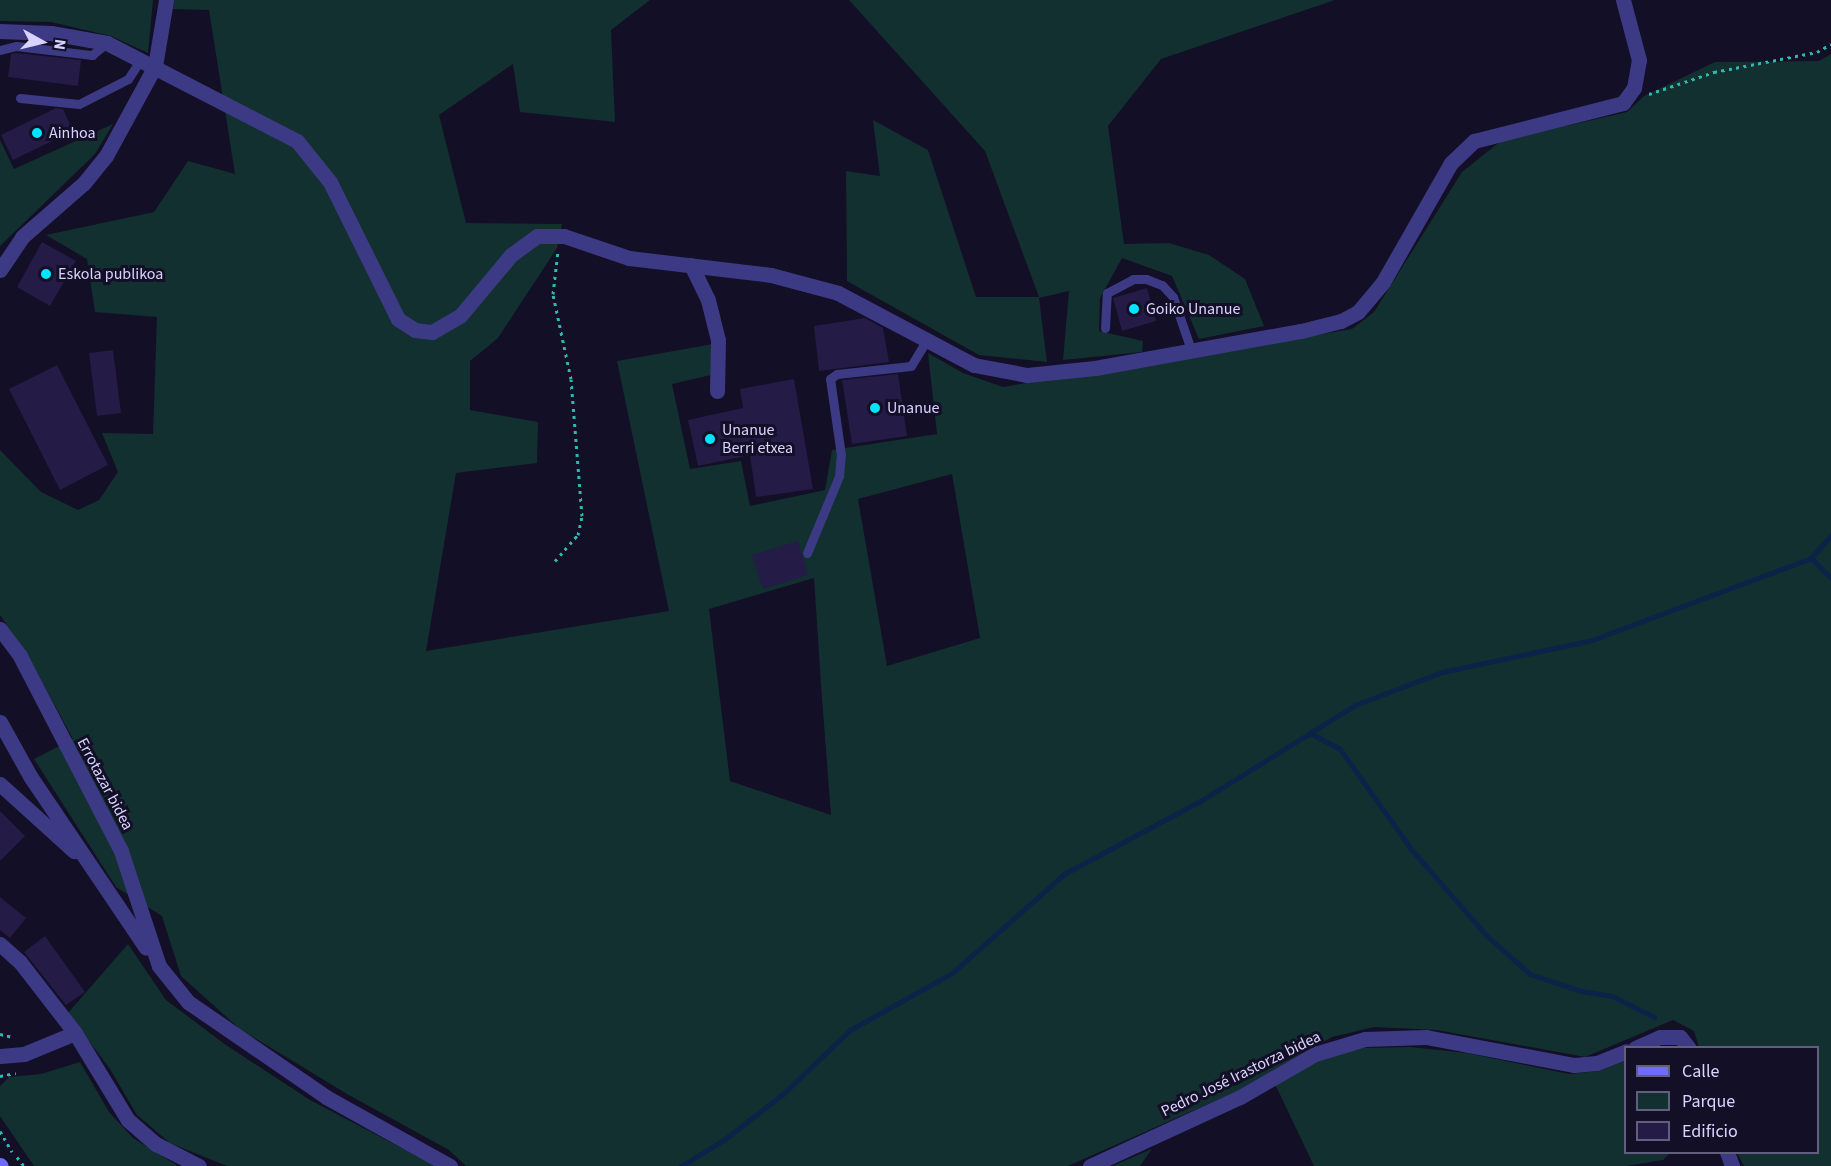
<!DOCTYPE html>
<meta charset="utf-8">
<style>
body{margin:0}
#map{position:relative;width:1831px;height:1166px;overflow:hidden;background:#130f26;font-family:"Source Sans 3",sans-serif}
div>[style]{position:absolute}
.green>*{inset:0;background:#12302f}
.stream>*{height:5px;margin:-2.5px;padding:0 2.5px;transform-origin:2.5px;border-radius:2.5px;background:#0c2248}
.building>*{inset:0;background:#241b47}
.path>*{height:3px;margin-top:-1.5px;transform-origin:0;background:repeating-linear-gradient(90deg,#2fb8b0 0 3px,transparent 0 7.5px)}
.lane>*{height:9px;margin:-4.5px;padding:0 4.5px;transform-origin:4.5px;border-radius:4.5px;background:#3d3a85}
.street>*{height:15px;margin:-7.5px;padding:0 7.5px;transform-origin:7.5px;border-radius:7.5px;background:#3d3a85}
.secondary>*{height:15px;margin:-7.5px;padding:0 7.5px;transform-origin:7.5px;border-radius:7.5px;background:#6f6bff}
.dots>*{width:16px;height:16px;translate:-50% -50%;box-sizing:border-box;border:3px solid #130f26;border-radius:50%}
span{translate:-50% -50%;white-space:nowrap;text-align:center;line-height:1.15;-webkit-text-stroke:6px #130f26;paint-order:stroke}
.poi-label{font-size:16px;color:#d9d4ff}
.left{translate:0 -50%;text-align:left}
.street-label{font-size:16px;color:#d9d4ff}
.legend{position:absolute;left:1624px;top:1046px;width:195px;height:108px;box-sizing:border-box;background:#130f26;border:2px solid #625e7d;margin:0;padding:8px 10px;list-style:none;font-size:18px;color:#d9d4ff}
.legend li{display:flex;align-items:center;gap:12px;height:30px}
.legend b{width:30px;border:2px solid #625e7d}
.north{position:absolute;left:12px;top:12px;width:60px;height:60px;-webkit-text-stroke:4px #130f26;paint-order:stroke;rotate:98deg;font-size:16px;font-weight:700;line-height:24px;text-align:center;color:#d9d4ff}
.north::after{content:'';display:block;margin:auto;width:21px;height:27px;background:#d9d4ff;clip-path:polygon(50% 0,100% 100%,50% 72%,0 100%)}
</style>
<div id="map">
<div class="green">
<div style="clip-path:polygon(0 0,153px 0,148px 53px,111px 36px,51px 22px,0 21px)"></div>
<div style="clip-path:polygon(evenodd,174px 0,650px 0,611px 30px,615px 122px,520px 112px,513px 64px,439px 115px,466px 223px,562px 224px,557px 248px,498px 338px,470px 361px,470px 410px,538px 422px,537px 463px,456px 473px,426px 651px,669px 611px,617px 361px,719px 343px,724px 372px,672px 384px,690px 469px,741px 461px,750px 506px,825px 490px,832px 450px,937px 434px,928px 353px,963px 373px,1003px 387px,1352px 329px,1374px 312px,1462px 172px,1501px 141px,1627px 112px,1644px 96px,1715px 62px,1819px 61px,1831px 54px,1831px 1166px,1744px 1166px,1737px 1153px,1818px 1152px,1818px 1048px,1699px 1047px,1694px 1031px,1673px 1020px,1585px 1057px,1437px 1030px,1374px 1027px,1332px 1037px,1235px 1092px,1068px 1166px,466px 1166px,449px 1150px,347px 1094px,240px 1029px,181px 976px,162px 916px,116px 887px,34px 759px,73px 739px,27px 654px,0 615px,0 450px,41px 492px,78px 510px,99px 500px,118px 472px,102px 433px,153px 434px,157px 317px,95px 312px,87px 259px,46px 235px,154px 212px,188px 161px,235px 174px,209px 10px,173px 9px,174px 0,952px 474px,980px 638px,887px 666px,858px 499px,952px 474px,174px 0,814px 578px,821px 685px,831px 815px,730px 781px,709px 609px,814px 578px)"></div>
<div style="clip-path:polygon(849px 0,1335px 0,1161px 59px,1108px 126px,1124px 244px,1169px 243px,1209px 255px,1245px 279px,1264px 326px,1199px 339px,1172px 276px,1122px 258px,1100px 298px,1099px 331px,1143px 341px,1142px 352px,1063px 360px,1069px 291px,1039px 298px,1047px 362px,979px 355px,847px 281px,846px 171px,880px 176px,873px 120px,928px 150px,976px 297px,1039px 297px,985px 151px)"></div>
<div style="clip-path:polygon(113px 124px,95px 154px,0 246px,0 140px,14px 169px)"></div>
<div style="clip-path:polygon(128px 944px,166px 1000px,226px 1045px,310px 1100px,436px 1166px,227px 1166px,170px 1143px,137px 1115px,110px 1069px,68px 1013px)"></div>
<div style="clip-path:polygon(1410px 1047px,1467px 1053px,1569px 1074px,1600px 1071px,1625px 1060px,1626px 1152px,1670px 1153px,1663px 1160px,1626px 1166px,1314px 1166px,1275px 1084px,1333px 1054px,1364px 1048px)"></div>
<div style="clip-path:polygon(80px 1062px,109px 1112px,133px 1138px,178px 1166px,34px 1166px,0 1116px,0 1086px,9px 1077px,41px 1074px)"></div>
<div style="clip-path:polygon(1152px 1149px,1140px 1166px,1112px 1166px)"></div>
</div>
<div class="stream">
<div style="left:1811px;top:558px;width:28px;rotate:45deg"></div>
<div style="left:1310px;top:733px;width:34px;rotate:28deg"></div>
<div style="left:1340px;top:749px;width:123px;rotate:54.6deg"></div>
<div style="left:1411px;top:849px;width:116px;rotate:48.9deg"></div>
<div style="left:1487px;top:936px;width:57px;rotate:41.5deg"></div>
<div style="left:1530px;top:974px;width:54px;rotate:18.4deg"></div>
<div style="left:1581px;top:991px;width:31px;rotate:9deg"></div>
<div style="left:1612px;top:996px;width:47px;rotate:26.6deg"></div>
<div style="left:681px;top:1166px;width:52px;rotate:-31.5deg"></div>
<div style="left:725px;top:1139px;width:75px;rotate:-37.9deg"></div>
<div style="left:784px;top:1093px;width:91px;rotate:-43.7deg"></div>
<div style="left:850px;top:1030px;width:117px;rotate:-29.2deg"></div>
<div style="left:952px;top:973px;width:149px;rotate:-41.5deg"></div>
<div style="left:1064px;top:874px;width:157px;rotate:-28.2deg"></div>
<div style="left:1202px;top:800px;width:180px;rotate:-31.8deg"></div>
<div style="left:1355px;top:705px;width:93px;rotate:-20.8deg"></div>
<div style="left:1442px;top:672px;width:153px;rotate:-12deg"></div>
<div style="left:1592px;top:640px;width:234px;rotate:-20.5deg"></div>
<div style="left:1811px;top:558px;width:30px;rotate:-49deg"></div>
</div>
<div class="building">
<div style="clip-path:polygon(16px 53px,81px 60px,78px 86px,8px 77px,11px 54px)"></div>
<div style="clip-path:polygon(56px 108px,63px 109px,73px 131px,13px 160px,1px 135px)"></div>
<div style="clip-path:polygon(42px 242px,76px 261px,50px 306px,17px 287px)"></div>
<div style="clip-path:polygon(1147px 288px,1156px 321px,1122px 331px,1113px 298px)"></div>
<div style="clip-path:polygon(865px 318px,883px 328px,889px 362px,819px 371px,814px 326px)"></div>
<div style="clip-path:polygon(113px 350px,121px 413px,97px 416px,89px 353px)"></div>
<div style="clip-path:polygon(57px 365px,108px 465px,60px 490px,9px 389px)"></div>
<div style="clip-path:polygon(898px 374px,907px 436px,852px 444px,842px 380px)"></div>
<div style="clip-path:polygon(794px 379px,813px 489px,756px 497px,750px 455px,698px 466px,688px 420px,743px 408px,740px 389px)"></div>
<div style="clip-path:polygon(798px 541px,808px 575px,763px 589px,752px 555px)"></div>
<div style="clip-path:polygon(0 811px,25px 836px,0 861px)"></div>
<div style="clip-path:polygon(0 897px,26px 918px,10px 938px,0 930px)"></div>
<div style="clip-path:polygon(45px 936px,85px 992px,66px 1005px,24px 952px)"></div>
</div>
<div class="path">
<div style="left:1649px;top:94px;width:69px;rotate:-18.7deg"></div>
<div style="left:1714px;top:72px;width:105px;rotate:-11deg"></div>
<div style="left:1817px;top:52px;width:16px;rotate:-30deg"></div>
<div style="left:555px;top:561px;width:35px;rotate:-49deg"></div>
<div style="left:578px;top:535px;width:19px;rotate:-78deg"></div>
<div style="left:582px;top:516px;width:137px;rotate:-94.6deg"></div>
<div style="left:571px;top:379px;width:87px;rotate:-102deg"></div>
<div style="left:553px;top:294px;width:43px;rotate:-83.4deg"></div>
<div style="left:0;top:1034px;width:13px;rotate:13deg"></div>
<div style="left:0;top:1076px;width:16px;rotate:-11deg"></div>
<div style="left:0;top:1131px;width:24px;rotate:60deg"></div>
<div style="left:17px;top:1157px;width:11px;rotate:52deg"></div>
</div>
<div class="lane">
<div style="left:0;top:50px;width:16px;rotate:-14deg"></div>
<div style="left:16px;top:46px;width:77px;rotate:6.8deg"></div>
<div style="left:92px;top:55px;width:19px;rotate:-39deg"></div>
<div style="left:20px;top:98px;width:59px;rotate:5.8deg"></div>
<div style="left:79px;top:104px;width:55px;rotate:-27deg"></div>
<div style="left:128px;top:79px;width:24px;rotate:-57deg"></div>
<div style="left:1105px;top:328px;width:35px;rotate:-87deg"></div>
<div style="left:1107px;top:293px;width:30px;rotate:-28deg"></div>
<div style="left:1133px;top:279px;width:13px"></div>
<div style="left:1146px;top:279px;width:17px;rotate:21deg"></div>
<div style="left:1162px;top:285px;width:16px;rotate:47deg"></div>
<div style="left:1173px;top:297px;width:56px;rotate:71.2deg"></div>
<div style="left:807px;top:553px;width:83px;rotate:-67.4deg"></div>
<div style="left:839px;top:476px;width:21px;rotate:-85deg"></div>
<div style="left:841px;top:455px;width:77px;rotate:-98.2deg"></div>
<div style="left:830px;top:379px;width:9px;rotate:-36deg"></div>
<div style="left:837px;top:374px;width:74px;rotate:-6.2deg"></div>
<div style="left:911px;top:366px;width:29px;rotate:-59deg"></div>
</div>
<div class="street">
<div style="left:0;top:31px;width:51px;rotate:2.2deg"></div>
<div style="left:51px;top:33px;width:57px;rotate:10.1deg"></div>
<div style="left:107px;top:43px;width:214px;rotate:27.3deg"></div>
<div style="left:297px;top:141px;width:53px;rotate:51.2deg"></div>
<div style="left:330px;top:182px;width:153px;rotate:63.6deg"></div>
<div style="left:398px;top:319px;width:20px;rotate:33deg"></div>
<div style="left:415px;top:330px;width:17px;rotate:7deg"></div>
<div style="left:432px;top:332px;width:32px;rotate:-30deg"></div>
<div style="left:460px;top:316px;width:80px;rotate:-50.1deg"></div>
<div style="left:511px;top:255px;width:32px;rotate:-36deg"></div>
<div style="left:537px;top:236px;width:27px"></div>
<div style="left:564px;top:236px;width:69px;rotate:18.7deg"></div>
<div style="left:629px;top:258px;width:143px;rotate:6.8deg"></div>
<div style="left:771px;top:275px;width:69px;rotate:15deg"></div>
<div style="left:838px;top:293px;width:154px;rotate:27.9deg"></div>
<div style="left:974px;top:365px;width:54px;rotate:10.7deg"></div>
<div style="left:1027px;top:375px;width:68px;rotate:-5.9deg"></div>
<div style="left:1095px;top:368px;width:209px;rotate:-10.2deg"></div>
<div style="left:1301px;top:331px;width:41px;rotate:-14deg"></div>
<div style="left:1341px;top:321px;width:19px;rotate:-28deg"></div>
<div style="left:1358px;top:312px;width:39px;rotate:-50deg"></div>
<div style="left:1383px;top:282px;width:137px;rotate:-60.3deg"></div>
<div style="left:1451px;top:163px;width:32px;rotate:-44deg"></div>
<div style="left:1474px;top:141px;width:154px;rotate:-14.3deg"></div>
<div style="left:1623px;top:103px;width:19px;rotate:-54deg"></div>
<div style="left:1634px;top:88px;width:28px;rotate:-80deg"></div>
<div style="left:1639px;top:60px;width:62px;rotate:-104.9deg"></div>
<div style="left:691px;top:265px;width:39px;rotate:64deg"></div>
<div style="left:708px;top:300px;width:41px;rotate:76deg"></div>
<div style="left:718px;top:340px;width:51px;rotate:91.1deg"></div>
<div style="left:0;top:270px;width:40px;rotate:-56deg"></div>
<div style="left:22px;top:237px;width:82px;rotate:-41.1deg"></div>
<div style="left:84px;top:183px;width:35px;rotate:-51deg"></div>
<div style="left:106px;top:156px;width:102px;rotate:-61.4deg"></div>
<div style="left:155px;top:66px;width:67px;rotate:-80.5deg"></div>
<div style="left:0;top:629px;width:34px;rotate:53deg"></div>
<div style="left:20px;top:656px;width:220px;rotate:62.6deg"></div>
<div style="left:121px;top:851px;width:121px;rotate:71.7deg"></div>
<div style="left:159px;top:966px;width:46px;rotate:51.1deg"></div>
<div style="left:188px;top:1002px;width:168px;rotate:34.5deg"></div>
<div style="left:326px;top:1097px;width:142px;rotate:29.1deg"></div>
<div style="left:0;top:722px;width:62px;rotate:60.9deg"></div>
<div style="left:30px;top:776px;width:207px;rotate:56deg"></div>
<div style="left:0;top:784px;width:100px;rotate:42.2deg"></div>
<div style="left:0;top:944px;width:27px;rotate:42deg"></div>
<div style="left:20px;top:962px;width:90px;rotate:52.2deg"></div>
<div style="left:75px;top:1033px;width:102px;rotate:58.7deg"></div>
<div style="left:128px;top:1120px;width:37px;rotate:41deg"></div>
<div style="left:156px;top:1144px;width:48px;rotate:27.1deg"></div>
<div style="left:1635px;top:1048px;width:27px;rotate:-24deg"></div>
<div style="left:1660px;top:1037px;width:20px"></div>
<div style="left:1680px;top:1037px;width:14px;rotate:51deg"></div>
<div style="left:0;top:1056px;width:24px;rotate:-5deg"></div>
<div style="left:24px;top:1054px;width:55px;rotate:-22.4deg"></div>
<div style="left:1727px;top:1152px;width:15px;rotate:70deg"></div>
<div style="left:1090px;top:1166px;width:165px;rotate:-24.7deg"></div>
<div style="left:1240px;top:1097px;width:86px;rotate:-29.8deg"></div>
<div style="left:1315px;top:1054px;width:52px;rotate:-16.7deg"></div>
<div style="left:1365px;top:1039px;width:61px;rotate:-1.9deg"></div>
<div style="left:1426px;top:1037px;width:151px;rotate:10.7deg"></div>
<div style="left:1574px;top:1065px;width:23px;rotate:-5deg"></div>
<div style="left:1597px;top:1063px;width:31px;rotate:-22deg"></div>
</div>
<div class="secondary">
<div style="left:0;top:1165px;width:1px;rotate:45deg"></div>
</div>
<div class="dots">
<div style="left:37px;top:133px;background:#00e5ff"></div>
<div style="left:46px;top:274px;background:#00e5ff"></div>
<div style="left:1134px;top:309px;background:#00e5ff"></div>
<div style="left:875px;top:408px;background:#00e5ff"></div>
<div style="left:710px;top:439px;background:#00e5ff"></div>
</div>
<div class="poi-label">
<span class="left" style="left:49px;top:133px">Ainhoa</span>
<span class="left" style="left:58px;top:274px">Eskola publikoa</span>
<span class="left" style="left:1146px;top:309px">Goiko Unanue</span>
<span class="left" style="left:887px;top:408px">Unanue</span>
<span class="left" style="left:722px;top:439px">Unanue<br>Berri etxea</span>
</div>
<div class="street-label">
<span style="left:105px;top:784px;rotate:62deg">Errotazar bidea</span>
<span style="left:1241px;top:1074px;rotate:-26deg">Pedro José Irastorza bidea</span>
</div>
<ul class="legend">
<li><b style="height:8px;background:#6f6bff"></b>Calle</li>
<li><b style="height:16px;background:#12302f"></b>Parque</li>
<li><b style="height:16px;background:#241b47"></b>Edificio</li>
</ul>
<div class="north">N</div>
</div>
